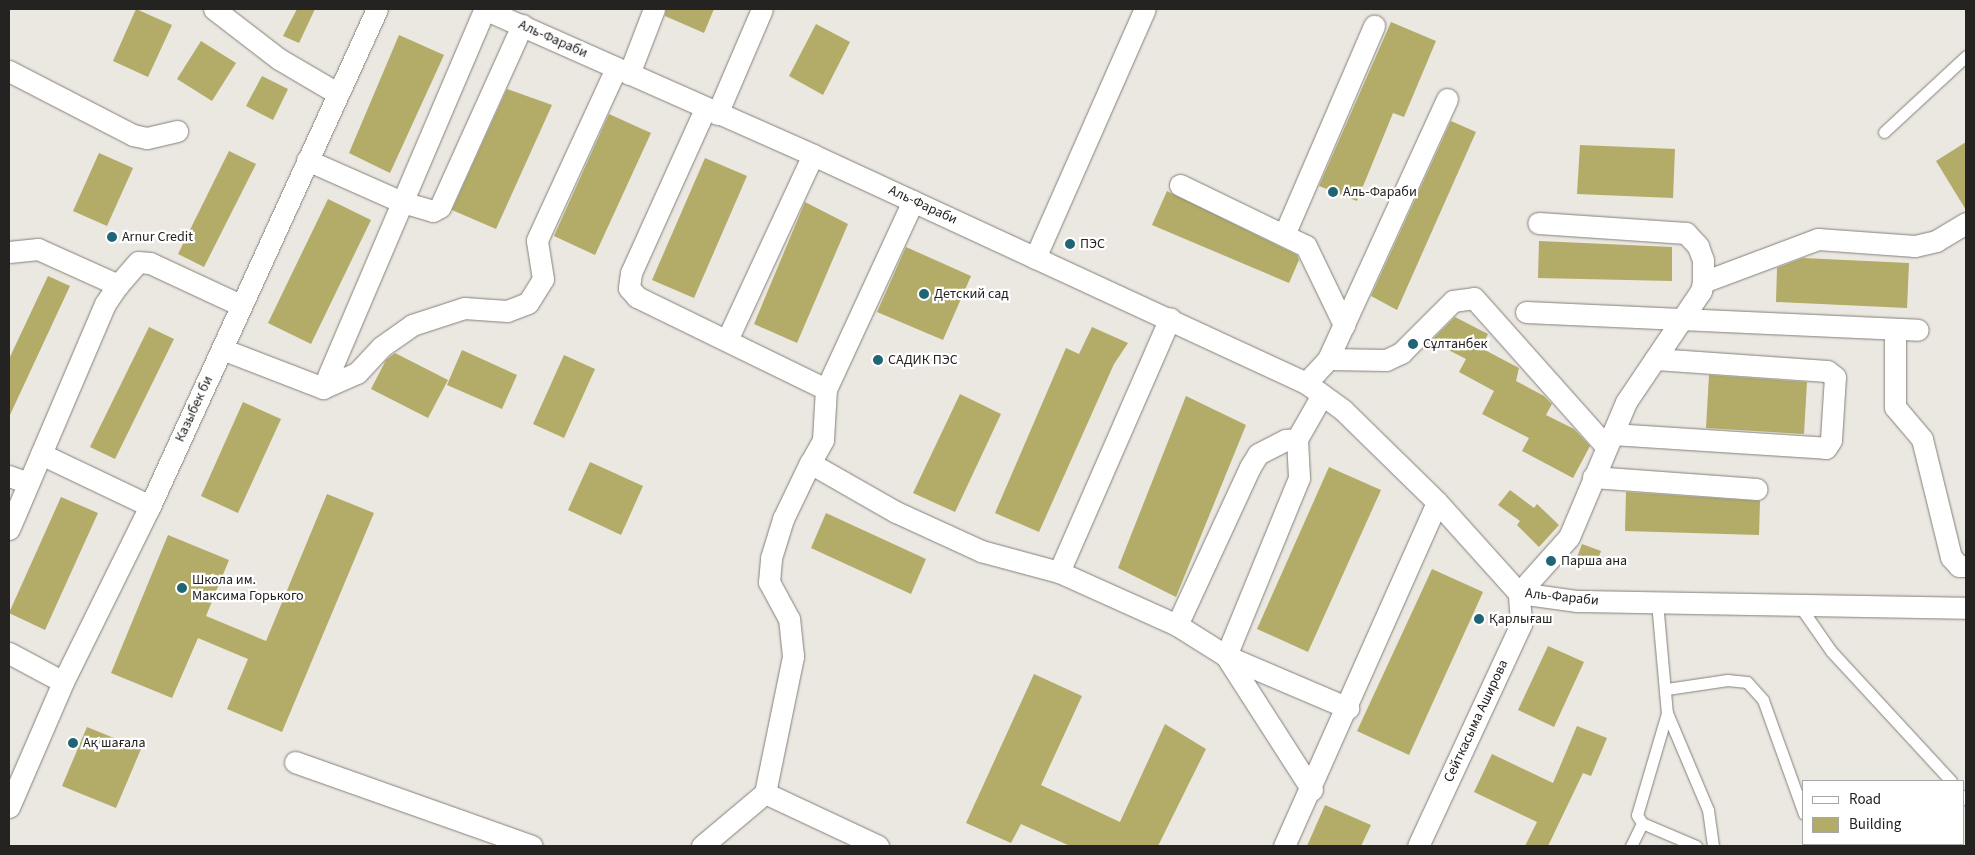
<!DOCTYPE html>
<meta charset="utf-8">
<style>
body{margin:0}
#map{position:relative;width:1975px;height:855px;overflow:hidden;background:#ebe7e1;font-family:"Source Sans 3",sans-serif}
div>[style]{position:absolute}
.building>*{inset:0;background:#b2ac68}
.roads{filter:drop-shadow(0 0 1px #84807a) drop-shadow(0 0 1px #84807a)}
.lane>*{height:11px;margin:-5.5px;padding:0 5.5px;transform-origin:5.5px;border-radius:5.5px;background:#fff}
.street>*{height:21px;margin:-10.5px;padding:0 10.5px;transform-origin:10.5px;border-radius:10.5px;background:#fff}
.dots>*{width:14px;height:14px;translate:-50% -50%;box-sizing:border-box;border:2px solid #fff;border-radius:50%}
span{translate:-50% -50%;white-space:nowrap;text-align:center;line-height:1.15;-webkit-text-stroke:4.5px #fff;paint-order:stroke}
.street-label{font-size:14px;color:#252321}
.poi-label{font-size:14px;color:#252321}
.left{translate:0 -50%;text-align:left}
.frame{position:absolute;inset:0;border:10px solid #252321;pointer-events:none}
.legend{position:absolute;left:1802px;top:780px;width:162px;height:65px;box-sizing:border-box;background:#fff;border:1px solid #a8a7a6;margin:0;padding:6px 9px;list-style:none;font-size:15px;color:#252321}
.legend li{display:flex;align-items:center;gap:10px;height:25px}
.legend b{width:25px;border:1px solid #a8a7a6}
</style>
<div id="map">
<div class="building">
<div style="clip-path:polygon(136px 9px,172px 25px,148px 77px,113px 61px)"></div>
<div style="clip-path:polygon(297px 9px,315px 9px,299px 43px,283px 36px)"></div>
<div style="clip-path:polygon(666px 9px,714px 9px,704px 33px,665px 16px)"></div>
<div style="clip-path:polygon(1391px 22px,1436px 41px,1404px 117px,1393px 113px,1357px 201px,1319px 186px)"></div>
<div style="clip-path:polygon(816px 24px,850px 42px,823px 95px,789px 76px)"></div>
<div style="clip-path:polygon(399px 35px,444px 55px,390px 173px,349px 153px)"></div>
<div style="clip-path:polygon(201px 41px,236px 63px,212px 101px,177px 79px)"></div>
<div style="clip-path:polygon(262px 76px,288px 89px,273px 120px,246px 106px)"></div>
<div style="clip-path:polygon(507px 89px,552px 105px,496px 229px,452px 210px)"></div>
<div style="clip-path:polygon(609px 114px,651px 133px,595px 255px,554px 236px)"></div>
<div style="clip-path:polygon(1451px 121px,1476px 132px,1397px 310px,1371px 296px)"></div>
<div style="clip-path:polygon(1966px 142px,1966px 210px,1936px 161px)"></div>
<div style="clip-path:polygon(1580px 145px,1675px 149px,1673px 198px,1577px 194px)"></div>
<div style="clip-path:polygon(229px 151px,256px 164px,204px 267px,178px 254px)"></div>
<div style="clip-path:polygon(99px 153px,133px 168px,107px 226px,73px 211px)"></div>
<div style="clip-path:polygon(705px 158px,747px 176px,694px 298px,652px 280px)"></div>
<div style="clip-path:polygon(1167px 191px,1297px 255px,1299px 260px,1289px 283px,1152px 225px)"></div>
<div style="clip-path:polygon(328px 199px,371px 220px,311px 344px,268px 323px)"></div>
<div style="clip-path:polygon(805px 202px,848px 224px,797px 343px,754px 324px)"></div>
<div style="clip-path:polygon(1539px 241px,1672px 247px,1672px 281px,1538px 278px)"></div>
<div style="clip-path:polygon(906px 247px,971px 276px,943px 340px,877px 312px)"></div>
<div style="clip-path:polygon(1803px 258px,1909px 263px,1907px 308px,1776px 302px,1777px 268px)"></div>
<div style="clip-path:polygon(48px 276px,70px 286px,9px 417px,9px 359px)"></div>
<div style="clip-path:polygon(1455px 317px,1488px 334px,1481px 348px,1519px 368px,1516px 381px,1544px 396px,1552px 404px,1546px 415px,1574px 429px,1590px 446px,1573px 478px,1522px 451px,1529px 438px,1482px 414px,1494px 391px,1459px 372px,1466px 359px,1431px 341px)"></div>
<div style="clip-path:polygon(149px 327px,174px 339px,115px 459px,90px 447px)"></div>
<div style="clip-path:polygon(1092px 327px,1128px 343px,1114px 364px,1039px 532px,995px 513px,1066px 348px,1079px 354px)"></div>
<div style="clip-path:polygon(462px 350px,517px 375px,502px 409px,447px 385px)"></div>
<div style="clip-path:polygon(395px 353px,448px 380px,428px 418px,371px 389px,386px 360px)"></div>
<div style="clip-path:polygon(564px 355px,595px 369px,564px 438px,533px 424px)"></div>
<div style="clip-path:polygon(1709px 375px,1807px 382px,1804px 434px,1706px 428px)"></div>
<div style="clip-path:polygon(960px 394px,1001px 414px,955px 512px,913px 493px)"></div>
<div style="clip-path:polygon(1186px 396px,1246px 425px,1176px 597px,1118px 568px)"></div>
<div style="clip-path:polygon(243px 402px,281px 419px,238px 513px,201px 496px)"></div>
<div style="clip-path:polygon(590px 462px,643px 486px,621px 535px,568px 510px)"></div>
<div style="clip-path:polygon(1329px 467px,1381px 490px,1308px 652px,1257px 629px)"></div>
<div style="clip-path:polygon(1510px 490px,1534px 508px,1537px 504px,1559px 525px,1539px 547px,1517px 525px,1520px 521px,1498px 505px)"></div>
<div style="clip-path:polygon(1626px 492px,1760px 501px,1759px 535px,1625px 531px)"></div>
<div style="clip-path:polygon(327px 494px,374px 513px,282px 732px,227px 709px,248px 659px,198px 638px,172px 698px,111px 673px,168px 535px,229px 560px,206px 616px,266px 641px)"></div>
<div style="clip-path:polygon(61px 497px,98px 513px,45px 630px,9px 613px)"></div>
<div style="clip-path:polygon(826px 513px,926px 559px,911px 594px,811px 548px)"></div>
<div style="clip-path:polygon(1582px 544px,1601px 551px,1595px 567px,1576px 560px)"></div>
<div style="clip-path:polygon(1432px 569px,1483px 592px,1409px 755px,1357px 731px)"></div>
<div style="clip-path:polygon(1548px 646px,1584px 662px,1554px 727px,1518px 710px)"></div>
<div style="clip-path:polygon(1034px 674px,1082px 696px,1041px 785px,1120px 822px,1165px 724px,1206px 749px,1158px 846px,1070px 846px,1021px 824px,1011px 843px,966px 823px)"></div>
<div style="clip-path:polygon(1577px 726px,1607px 738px,1591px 776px,1583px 773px,1548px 846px,1525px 846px,1537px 822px,1474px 792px,1492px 754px,1553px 783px)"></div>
<div style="clip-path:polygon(87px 727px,141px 749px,116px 808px,62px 786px)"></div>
<div style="clip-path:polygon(1325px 805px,1371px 825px,1361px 846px,1307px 846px)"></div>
</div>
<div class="roads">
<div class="lane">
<div style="left:1884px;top:132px;width:112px;rotate:-42.8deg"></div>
<div style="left:1657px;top:602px;width:111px;rotate:84.9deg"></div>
<div style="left:1667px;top:713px;width:105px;rotate:67.1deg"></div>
<div style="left:1708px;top:810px;width:36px;rotate:82deg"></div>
<div style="left:1799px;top:605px;width:56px;rotate:55.2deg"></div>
<div style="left:1831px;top:651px;width:177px;rotate:47.3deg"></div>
<div style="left:1667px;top:689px;width:61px;rotate:-8.5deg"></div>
<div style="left:1727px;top:680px;width:20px;rotate:6deg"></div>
<div style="left:1747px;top:682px;width:24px;rotate:48deg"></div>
<div style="left:1763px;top:700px;width:121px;rotate:70.2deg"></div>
<div style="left:1667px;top:713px;width:106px;rotate:106.4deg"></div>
<div style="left:1637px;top:815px;width:9px;rotate:58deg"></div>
<div style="left:1642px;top:823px;width:59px;rotate:23.1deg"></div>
<div style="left:1964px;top:796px;width:4px;rotate:56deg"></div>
<div style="left:1631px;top:846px;width:25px;rotate:-64deg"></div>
</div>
<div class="street">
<div style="left:214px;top:9px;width:82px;rotate:37.6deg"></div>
<div style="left:279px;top:59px;width:67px;rotate:30.4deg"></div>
<div style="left:484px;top:9px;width:360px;rotate:23.9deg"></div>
<div style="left:813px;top:155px;width:543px;rotate:24.82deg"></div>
<div style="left:1306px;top:383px;width:46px;rotate:36.1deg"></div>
<div style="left:1343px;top:410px;width:132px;rotate:44.4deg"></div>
<div style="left:1437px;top:502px;width:122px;rotate:48deg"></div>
<div style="left:1519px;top:593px;width:59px;rotate:7.9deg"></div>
<div style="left:1577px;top:601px;width:389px;rotate:1deg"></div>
<div style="left:9px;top:71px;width:140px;rotate:27.3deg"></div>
<div style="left:133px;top:135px;width:14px;rotate:12deg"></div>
<div style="left:147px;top:138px;width:31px;rotate:-13deg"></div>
<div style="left:629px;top:74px;width:70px;rotate:-69deg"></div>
<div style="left:705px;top:109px;width:180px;rotate:114.3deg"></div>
<div style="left:631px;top:273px;width:15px;rotate:98deg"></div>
<div style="left:629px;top:288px;width:12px;rotate:48deg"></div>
<div style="left:637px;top:297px;width:210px;rotate:26deg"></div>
<div style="left:717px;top:114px;width:114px;rotate:-66.8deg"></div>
<div style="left:307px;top:160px;width:104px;rotate:23.9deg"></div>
<div style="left:402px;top:202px;width:32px;rotate:16deg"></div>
<div style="left:433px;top:211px;width:8px;rotate:-30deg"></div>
<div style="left:440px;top:207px;width:200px;rotate:-65.7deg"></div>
<div style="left:1180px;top:185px;width:140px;rotate:25.8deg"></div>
<div style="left:1306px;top:246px;width:88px;rotate:64.3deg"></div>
<div style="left:913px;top:201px;width:207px;rotate:114.8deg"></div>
<div style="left:826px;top:389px;width:51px;rotate:93.4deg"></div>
<div style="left:823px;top:440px;width:26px;rotate:119deg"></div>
<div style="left:810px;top:463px;width:99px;rotate:29.7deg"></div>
<div style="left:896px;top:512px;width:94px;rotate:24.6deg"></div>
<div style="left:981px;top:551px;width:81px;rotate:15.1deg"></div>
<div style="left:1059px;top:572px;width:129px;rotate:24.2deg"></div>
<div style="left:1177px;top:625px;width:58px;rotate:32.3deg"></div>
<div style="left:1226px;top:656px;width:159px;rotate:57.3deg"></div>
<div style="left:1284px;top:235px;width:228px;rotate:-66.7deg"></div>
<div style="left:9px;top:252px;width:29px;rotate:-6deg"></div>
<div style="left:38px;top:249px;width:88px;rotate:24.2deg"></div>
<div style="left:118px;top:285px;width:30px;rotate:-49deg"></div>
<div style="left:138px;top:262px;width:12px;rotate:5deg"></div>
<div style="left:150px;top:263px;width:99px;rotate:25deg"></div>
<div style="left:1035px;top:258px;width:272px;rotate:-66.2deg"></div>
<div style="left:1703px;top:282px;width:123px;rotate:-20.5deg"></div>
<div style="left:1818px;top:239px;width:97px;rotate:4.1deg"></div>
<div style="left:1915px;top:246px;width:22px;rotate:-13deg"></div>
<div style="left:1936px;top:241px;width:35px;rotate:-31deg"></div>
<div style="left:1526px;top:312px;width:392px;rotate:2.6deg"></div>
<div style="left:1895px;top:329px;width:78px;rotate:90deg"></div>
<div style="left:1895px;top:407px;width:42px;rotate:49.8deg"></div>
<div style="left:1922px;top:439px;width:122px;rotate:76.2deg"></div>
<div style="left:1951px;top:557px;width:12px;rotate:48deg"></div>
<div style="left:1959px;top:566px;width:7px"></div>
<div style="left:727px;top:340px;width:204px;rotate:-65.1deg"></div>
<div style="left:222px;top:349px;width:108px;rotate:21.1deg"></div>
<div style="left:323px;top:388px;width:37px;rotate:-24deg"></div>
<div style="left:357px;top:373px;width:35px;rotate:-47deg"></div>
<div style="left:381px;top:347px;width:38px;rotate:-35deg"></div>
<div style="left:412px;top:325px;width:55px;rotate:-18.1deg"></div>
<div style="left:464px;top:308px;width:43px;rotate:4deg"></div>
<div style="left:507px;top:311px;width:22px;rotate:-21deg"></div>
<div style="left:528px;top:303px;width:28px;rotate:-58deg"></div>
<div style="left:543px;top:279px;width:39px;rotate:-99deg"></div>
<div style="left:537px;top:240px;width:189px;rotate:-65.3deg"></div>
<div style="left:1328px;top:359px;width:58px;rotate:1deg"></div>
<div style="left:1386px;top:360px;width:17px;rotate:-25deg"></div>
<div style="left:1401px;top:353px;width:74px;rotate:-45deg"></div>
<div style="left:1453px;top:301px;width:21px;rotate:-8deg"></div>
<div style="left:1474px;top:298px;width:198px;rotate:48.3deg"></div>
<div style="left:1306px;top:383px;width:33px;rotate:-47deg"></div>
<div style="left:1328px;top:359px;width:286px;rotate:-65.4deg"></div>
<div style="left:323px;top:388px;width:412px;rotate:-66.9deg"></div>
<div style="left:1322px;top:395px;width:51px;rotate:119.6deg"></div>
<div style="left:1297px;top:439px;width:39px;rotate:87deg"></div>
<div style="left:1299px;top:478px;width:192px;rotate:112.3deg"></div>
<div style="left:1226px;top:656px;width:133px;rotate:23.1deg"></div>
<div style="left:1612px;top:434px;width:214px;rotate:3.7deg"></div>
<div style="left:1826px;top:448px;width:9px;rotate:-58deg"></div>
<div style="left:1831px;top:440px;width:63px;rotate:-86.4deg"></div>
<div style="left:1835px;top:377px;width:10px;rotate:-143deg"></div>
<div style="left:1827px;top:371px;width:172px;rotate:-176deg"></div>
<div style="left:41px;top:454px;width:121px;rotate:25.5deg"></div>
<div style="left:9px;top:476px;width:20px;rotate:20deg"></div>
<div style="left:1593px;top:477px;width:164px;rotate:4.2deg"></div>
<div style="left:9px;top:529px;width:245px;rotate:-66.9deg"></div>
<div style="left:105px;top:304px;width:23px;rotate:-56deg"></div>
<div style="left:1059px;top:572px;width:277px;rotate:-66.4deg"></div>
<div style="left:1519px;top:593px;width:75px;rotate:-48.2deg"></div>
<div style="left:1569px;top:537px;width:147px;rotate:-67.1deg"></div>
<div style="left:1626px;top:402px;width:134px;rotate:-56deg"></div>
<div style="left:1701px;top:291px;width:9px;rotate:-77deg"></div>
<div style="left:1703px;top:282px;width:22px;rotate:-90deg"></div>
<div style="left:1703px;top:260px;width:15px;rotate:-110deg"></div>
<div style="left:1698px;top:246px;width:18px;rotate:-133deg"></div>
<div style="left:1686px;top:233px;width:148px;rotate:-176.1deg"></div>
<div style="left:1177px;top:625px;width:174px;rotate:-65.2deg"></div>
<div style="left:1250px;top:467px;width:15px;rotate:-58deg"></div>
<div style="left:1258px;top:454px;width:31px;rotate:-27deg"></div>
<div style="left:1286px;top:440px;width:11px;rotate:-5deg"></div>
<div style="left:9px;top:653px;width:61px;rotate:28.2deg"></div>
<div style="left:295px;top:762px;width:251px;rotate:19.5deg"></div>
<div style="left:765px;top:793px;width:140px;rotate:-78.4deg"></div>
<div style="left:793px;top:656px;width:37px;rotate:-96deg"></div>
<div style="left:789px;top:619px;width:42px;rotate:-118.4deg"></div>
<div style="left:769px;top:582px;width:24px;rotate:-85deg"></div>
<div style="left:771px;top:558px;width:41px;rotate:-72.9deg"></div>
<div style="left:783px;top:519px;width:62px;rotate:-64.3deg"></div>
<div style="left:9px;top:807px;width:136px;rotate:-66.6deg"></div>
<div style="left:63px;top:682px;width:196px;rotate:-63.7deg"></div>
<div style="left:150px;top:506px;width:546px;rotate:-65.45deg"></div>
<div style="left:702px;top:846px;width:82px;rotate:-40.1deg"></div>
<div style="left:765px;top:793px;width:125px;rotate:25.1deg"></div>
<div style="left:1284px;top:846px;width:376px;rotate:-66deg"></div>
<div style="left:1418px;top:846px;width:245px;rotate:-65.1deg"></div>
<div style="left:1521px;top:624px;width:31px;rotate:-94deg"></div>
</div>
</div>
<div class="dots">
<div style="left:1333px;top:192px;background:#1f6575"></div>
<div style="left:112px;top:237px;background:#1f6575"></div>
<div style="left:1070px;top:244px;background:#1f6575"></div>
<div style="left:924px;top:294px;background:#1f6575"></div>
<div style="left:1413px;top:344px;background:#1f6575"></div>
<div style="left:878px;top:360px;background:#1f6575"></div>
<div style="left:1551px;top:561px;background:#1f6575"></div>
<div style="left:182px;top:588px;background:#1f6575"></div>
<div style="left:1479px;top:619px;background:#1f6575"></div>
<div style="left:73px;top:743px;background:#1f6575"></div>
</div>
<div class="street-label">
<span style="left:553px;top:39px;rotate:24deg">Аль-Фараби</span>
<span style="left:923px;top:205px;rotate:25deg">Аль-Фараби</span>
<span style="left:194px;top:409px;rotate:-65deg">Казыбек би</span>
<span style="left:1562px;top:597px;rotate:6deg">Аль-Фараби</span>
<span style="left:1476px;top:721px;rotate:-65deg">Сейткасыма Аширова</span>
</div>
<div class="poi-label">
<span class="left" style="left:1343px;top:192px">Аль-Фараби</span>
<span class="left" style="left:122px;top:237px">Arnur Credit</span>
<span class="left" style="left:1080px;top:244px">ПЭС</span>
<span class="left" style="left:934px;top:294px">Детский сад</span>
<span class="left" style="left:1423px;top:344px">Сұлтанбек</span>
<span class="left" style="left:888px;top:360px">САДИК ПЭС</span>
<span class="left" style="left:1561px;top:561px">Парша ана</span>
<span class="left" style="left:192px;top:588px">Школа им.<br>Максима Горького</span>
<span class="left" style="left:1489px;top:619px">Қарлығаш</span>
<span class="left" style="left:83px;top:743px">Ақ шағала</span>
</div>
<div class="frame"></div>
<ul class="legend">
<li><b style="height:6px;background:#fff"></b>Road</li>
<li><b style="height:14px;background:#b2ac68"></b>Building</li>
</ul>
</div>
